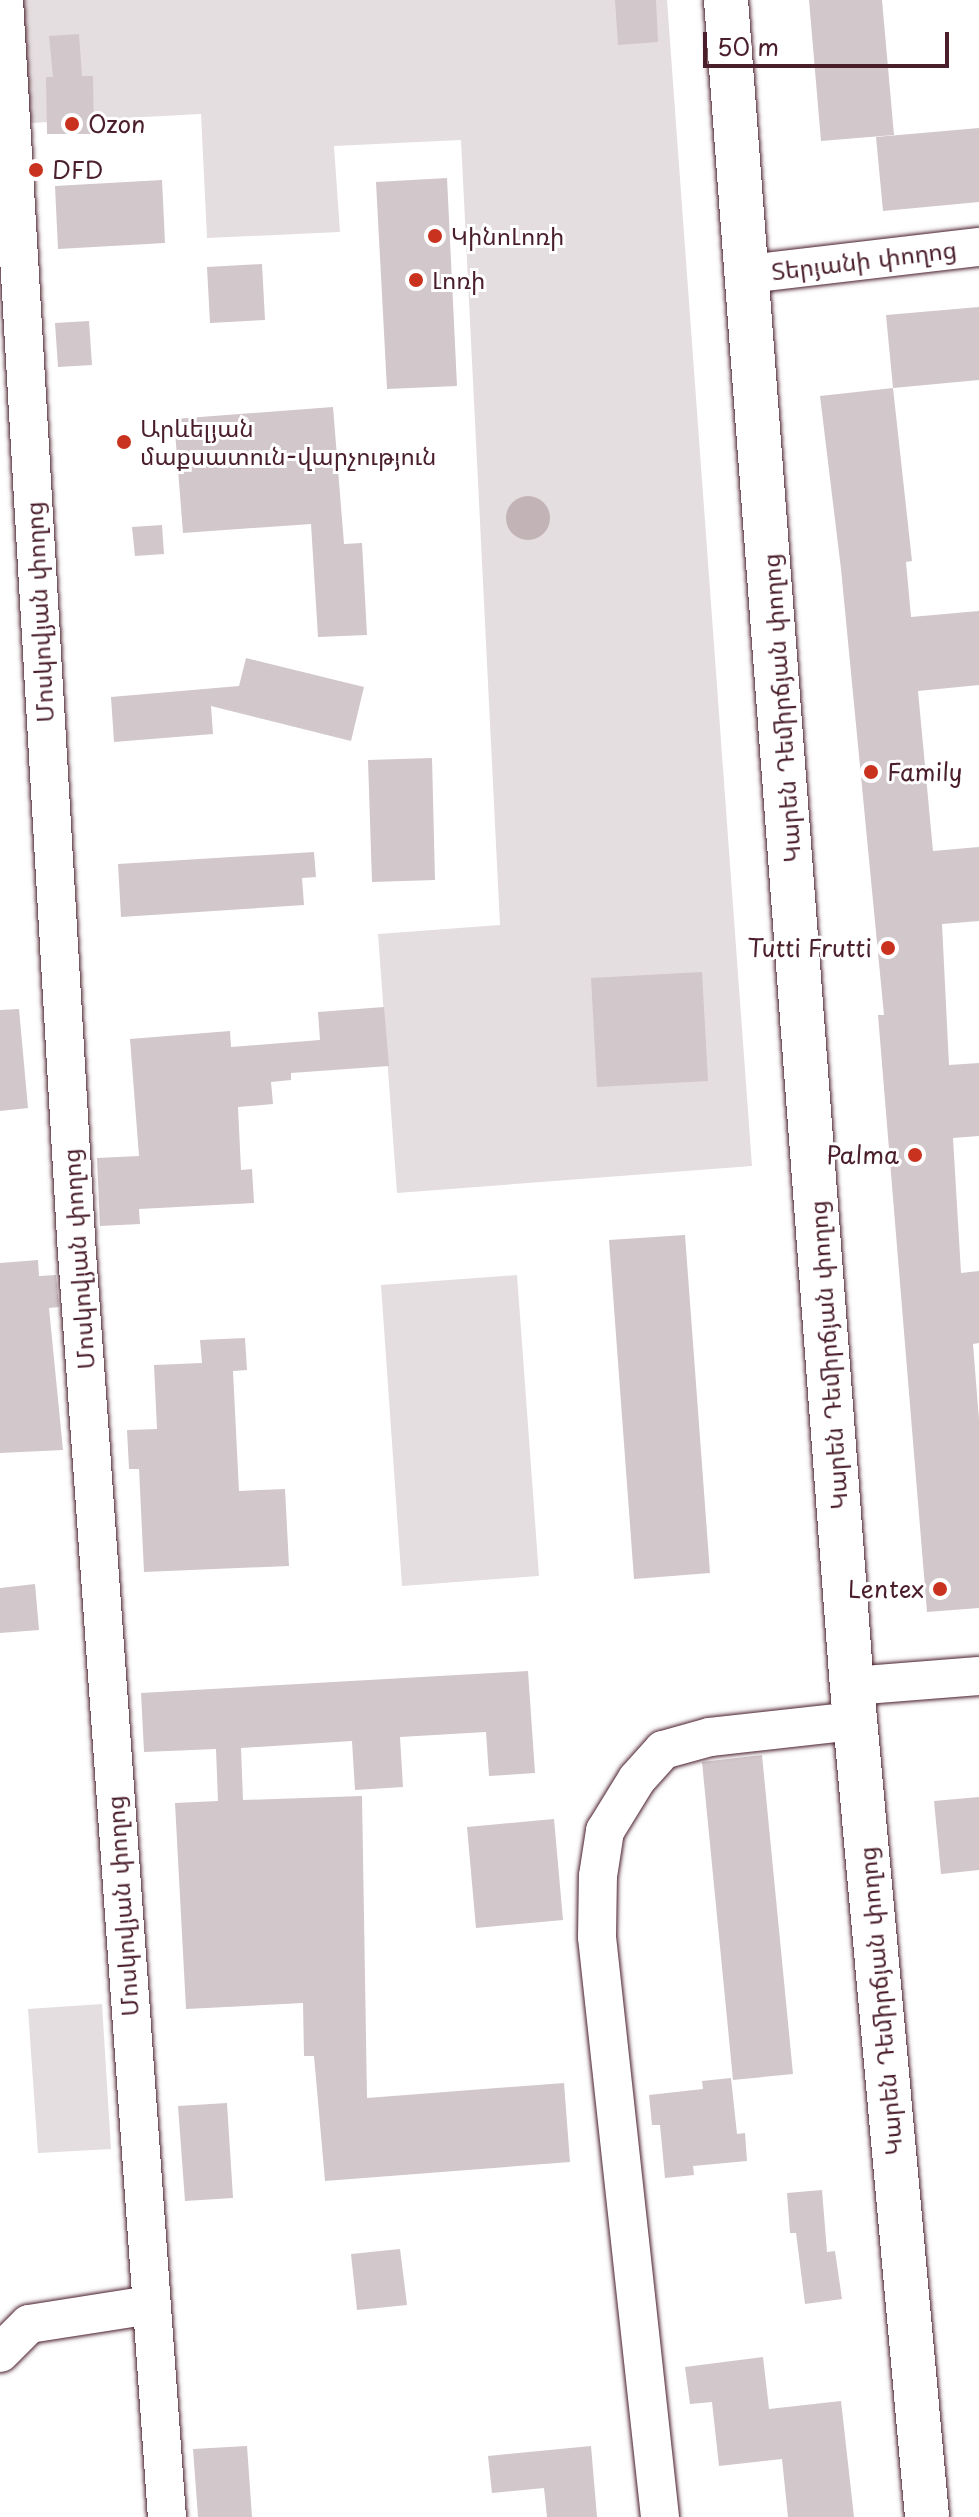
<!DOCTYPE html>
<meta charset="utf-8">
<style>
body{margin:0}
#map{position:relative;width:979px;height:2517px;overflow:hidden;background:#fff;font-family:"Playpen Sans","Noto Sans Armenian",sans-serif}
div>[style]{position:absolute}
.green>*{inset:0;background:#e5dee0}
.water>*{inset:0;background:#c1b3b6}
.round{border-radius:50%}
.building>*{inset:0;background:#d2c7cb}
.roads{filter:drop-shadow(0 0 2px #4a1f2b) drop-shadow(0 0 2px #4a1f2b)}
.minor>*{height:38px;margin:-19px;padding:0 19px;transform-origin:19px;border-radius:19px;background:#fff}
.tertiary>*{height:44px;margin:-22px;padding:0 22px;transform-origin:22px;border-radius:22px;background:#fff}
.dots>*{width:22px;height:22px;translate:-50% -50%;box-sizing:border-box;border:4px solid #fff;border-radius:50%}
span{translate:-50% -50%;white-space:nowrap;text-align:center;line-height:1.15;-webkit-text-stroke:6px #fff;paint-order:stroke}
.poi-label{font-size:24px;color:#4a1f2b}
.left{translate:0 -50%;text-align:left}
.right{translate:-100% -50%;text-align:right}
.street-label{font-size:24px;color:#4a1f2b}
.scale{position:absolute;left:703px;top:32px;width:246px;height:36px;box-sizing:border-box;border:4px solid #4a1f2b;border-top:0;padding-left:10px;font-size:24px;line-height:28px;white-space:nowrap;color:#4a1f2b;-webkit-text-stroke:6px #fff;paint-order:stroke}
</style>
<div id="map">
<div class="green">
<div style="clip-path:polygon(4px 0,667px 0,752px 1166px,397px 1193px,378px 934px,500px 925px,461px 140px,334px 146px,340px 232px,207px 238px,201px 114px,11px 124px)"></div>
<div style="clip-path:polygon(517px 1275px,539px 1576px,402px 1586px,381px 1285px)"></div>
<div style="clip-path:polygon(102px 2004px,111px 2149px,38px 2153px,28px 2009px)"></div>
</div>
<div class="water">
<div class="round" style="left:506px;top:496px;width:44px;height:44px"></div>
</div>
<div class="building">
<div style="clip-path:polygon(615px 0,656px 0,658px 42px,618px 45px)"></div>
<div style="clip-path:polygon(809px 0,882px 0,894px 135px,821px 141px)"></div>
<div style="clip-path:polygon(79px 34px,82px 76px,93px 76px,94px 134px,47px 134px,46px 77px,53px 77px,49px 36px)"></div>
<div style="clip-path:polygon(979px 128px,979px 202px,883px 211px,876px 137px)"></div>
<div style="clip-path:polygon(447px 178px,457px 386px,387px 389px,376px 182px)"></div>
<div style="clip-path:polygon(162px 180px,165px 243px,58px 249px,55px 186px)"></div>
<div style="clip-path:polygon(262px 264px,265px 320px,210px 323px,207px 267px)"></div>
<div style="clip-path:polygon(979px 307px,979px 380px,893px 388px,886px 315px)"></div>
<div style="clip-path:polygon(89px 321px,92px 365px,58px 367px,55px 323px)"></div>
<div style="clip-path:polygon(893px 388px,912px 561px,906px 562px,911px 617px,979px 611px,979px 685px,918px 691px,933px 851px,979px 847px,979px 921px,942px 924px,949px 1065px,979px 1063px,979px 1136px,953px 1138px,961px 1273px,979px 1271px,979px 1343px,973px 1344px,979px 1420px,979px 1608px,927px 1612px,878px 1015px,884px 1015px,841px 569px,820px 396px)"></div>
<div style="clip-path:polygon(333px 407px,344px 544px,362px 543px,367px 635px,318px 637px,311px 524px,183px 533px,174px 419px)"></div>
<div style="clip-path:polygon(162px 525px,164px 554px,135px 556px,132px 527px)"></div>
<div style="clip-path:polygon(246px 658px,364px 687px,351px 741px,211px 706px,213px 734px,114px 742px,111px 697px,239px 686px)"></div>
<div style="clip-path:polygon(432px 758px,435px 880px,372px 882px,368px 760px)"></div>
<div style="clip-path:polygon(314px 852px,316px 877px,302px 878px,304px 905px,121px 917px,118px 864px)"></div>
<div style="clip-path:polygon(702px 972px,708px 1081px,597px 1087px,591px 978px)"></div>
<div style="clip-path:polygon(384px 1007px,389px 1066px,291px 1073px,291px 1080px,271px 1082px,273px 1104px,238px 1107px,241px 1170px,252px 1169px,254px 1203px,139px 1209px,140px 1224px,100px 1226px,97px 1158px,139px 1156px,130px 1039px,230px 1031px,231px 1047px,320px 1040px,318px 1012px)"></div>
<div style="clip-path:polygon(19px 1009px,28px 1108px,0 1111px,0 1010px)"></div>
<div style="clip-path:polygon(685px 1235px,710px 1573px,634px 1579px,609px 1240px)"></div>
<div style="clip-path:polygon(38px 1260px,39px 1276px,56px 1275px,59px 1307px,49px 1308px,63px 1450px,0 1453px,0 1263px)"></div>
<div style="clip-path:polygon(245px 1338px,247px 1370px,233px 1371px,239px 1491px,285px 1489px,289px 1566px,144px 1572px,139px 1469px,129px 1469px,127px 1430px,157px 1429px,154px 1365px,202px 1363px,200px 1340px)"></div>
<div style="clip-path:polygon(35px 1584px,39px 1630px,0 1633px,0 1588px)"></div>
<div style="clip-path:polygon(528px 1671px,535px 1773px,489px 1776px,486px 1732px,400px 1737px,403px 1787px,355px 1790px,352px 1741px,241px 1748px,243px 1800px,362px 1796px,367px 2098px,564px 2083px,570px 2162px,325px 2181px,314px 2056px,304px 2056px,303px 2003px,186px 2009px,175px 1803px,218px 1801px,216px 1749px,144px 1752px,141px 1693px)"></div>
<div style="clip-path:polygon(762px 1755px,793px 2074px,733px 2080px,702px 1762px)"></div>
<div style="clip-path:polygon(979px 1797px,979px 1870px,941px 1874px,934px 1801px)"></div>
<div style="clip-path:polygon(554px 1819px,563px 1920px,476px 1928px,467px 1827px)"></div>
<div style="clip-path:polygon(731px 2078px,737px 2134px,745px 2133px,747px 2161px,693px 2166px,694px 2175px,665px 2178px,660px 2125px,652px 2125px,649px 2095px,703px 2089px,702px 2081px)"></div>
<div style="clip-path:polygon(227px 2103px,233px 2198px,185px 2201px,178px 2106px)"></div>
<div style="clip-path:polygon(822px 2190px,827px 2252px,835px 2251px,842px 2299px,805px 2304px,796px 2233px,790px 2233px,787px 2193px)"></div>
<div style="clip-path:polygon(400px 2249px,407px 2305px,357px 2310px,351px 2254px)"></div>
<div style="clip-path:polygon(763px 2357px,769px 2409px,841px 2401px,854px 2517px,788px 2517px,782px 2459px,719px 2466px,712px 2402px,690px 2404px,685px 2367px)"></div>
<div style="clip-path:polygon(247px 2446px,252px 2517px,198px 2517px,193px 2449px)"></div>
<div style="clip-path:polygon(591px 2446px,597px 2517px,547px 2517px,544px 2488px,492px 2493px,488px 2456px)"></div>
</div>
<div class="roads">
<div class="minor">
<div style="left:4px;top:0;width:1255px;rotate:86.67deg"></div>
<div style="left:77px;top:1253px;width:1267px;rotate:85.93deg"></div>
<div style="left:749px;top:274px;width:232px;rotate:-6.7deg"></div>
<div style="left:852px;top:1686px;width:127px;rotate:-4.5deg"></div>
<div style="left:0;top:2353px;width:41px;rotate:-45deg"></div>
<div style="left:29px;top:2324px;width:122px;rotate:-8.9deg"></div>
<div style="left:660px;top:2517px;width:583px;rotate:-96.2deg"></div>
<div style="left:597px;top:1937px;width:61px;rotate:-89.1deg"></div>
<div style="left:598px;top:1876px;width:46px;rotate:-81.2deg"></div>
<div style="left:605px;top:1831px;width:61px;rotate:-58.4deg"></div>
<div style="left:637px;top:1779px;width:39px;rotate:-48deg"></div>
<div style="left:663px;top:1750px;width:49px;rotate:-15.5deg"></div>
<div style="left:710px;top:1737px;width:146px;rotate:-6.3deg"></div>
</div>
<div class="tertiary">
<div style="left:726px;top:0;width:1691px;rotate:85.73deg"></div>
<div style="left:852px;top:1686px;width:834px;rotate:84.84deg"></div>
</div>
</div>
<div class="dots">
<div style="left:72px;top:124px;background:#c8321e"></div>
<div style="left:36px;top:170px;background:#c8321e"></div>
<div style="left:435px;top:236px;background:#c8321e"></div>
<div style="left:416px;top:280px;background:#c8321e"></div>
<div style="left:124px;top:442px;background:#c8321e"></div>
<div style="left:871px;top:772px;background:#c8321e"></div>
<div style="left:888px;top:948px;background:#c8321e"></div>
<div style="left:915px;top:1155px;background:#c8321e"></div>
<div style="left:940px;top:1589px;background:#c8321e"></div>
</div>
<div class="poi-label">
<span class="left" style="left:88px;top:124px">Ozon</span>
<span class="left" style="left:52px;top:170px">DFD</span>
<span class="left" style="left:451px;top:236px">ԿինոԼոռի</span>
<span class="left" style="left:432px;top:280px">Լոռի</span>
<span class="left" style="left:140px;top:442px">Արևելյան<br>մաքսատուն-վարչություն</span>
<span class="left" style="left:887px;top:772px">Family</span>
<span class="right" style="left:872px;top:948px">Tutti Frutti</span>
<span class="right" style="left:899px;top:1155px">Palma</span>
<span class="right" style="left:924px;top:1589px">Lentex</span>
</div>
<div class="street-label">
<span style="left:864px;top:260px;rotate:-7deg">Տերյանի փողոց</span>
<span style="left:39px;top:612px;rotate:-93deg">Մոսկովյան փողոց</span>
<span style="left:781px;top:708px;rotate:-94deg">Կարեն Դեմիրճյան փողոց</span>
<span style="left:78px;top:1259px;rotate:-94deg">Մոսկովյան փողոց</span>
<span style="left:828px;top:1355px;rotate:-94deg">Կարեն Դեմիրճյան փողոց</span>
<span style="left:122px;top:1906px;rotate:-94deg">Մոսկովյան փողոց</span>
<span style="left:880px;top:2001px;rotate:-95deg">Կարեն Դեմիրճյան փողոց</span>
</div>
<div class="scale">50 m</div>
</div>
